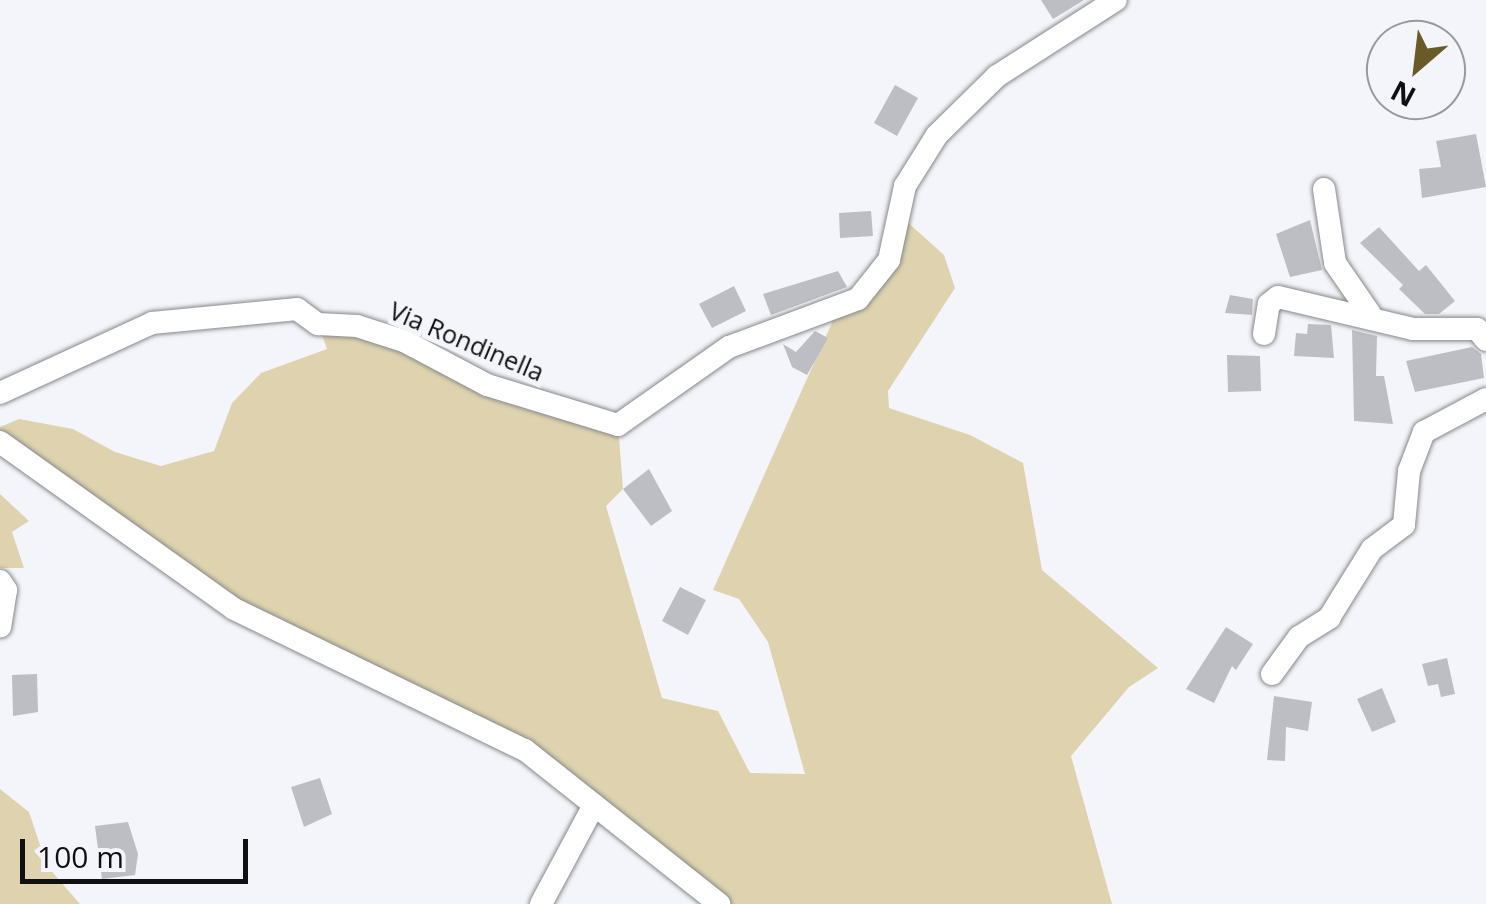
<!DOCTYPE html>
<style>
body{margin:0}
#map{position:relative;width:1486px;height:904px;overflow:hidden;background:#f4f5fa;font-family:"Open Sans",sans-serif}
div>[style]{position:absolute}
.green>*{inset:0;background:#ded3ae}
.building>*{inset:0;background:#bdbec3}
.roads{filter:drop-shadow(0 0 2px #87888c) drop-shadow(0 0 2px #87888c)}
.minor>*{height:22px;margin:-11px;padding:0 11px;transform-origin:11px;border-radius:11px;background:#fff}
span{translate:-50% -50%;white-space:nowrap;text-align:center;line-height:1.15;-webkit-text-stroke:10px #f4f5fa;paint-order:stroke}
.street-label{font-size:25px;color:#101012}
.north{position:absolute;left:1366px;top:20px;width:100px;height:100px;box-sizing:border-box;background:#f4f5fa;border:2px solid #99999d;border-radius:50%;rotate:208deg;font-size:28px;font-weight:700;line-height:40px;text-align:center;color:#101012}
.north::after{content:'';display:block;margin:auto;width:35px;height:45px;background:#6a5a28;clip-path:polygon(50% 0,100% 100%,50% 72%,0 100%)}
.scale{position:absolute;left:20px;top:839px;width:228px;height:45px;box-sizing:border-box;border:5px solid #101012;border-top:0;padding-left:12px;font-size:30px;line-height:35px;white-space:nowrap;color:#101012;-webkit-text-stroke:8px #f4f5fa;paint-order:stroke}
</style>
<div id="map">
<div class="green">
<div style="clip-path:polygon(896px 212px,944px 255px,955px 288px,888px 391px,889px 408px,970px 435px,1023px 463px,1042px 570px,1158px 668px,1129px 687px,1071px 756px,1112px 904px,719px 904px,525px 750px,327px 657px,13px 451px,0 456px,0 427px,19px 419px,73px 429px,115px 452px,161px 466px,214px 451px,232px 403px,261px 373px,327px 349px,318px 324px,618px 425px,623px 489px,606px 506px,662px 698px,718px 711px,750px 773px,805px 774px,768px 642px,739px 599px,713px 590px,838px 309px,874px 281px)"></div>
<div style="clip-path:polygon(0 494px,29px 521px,12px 532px,24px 568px,0 568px)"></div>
<div style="clip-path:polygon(0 789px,29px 812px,47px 866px,80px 904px,0 904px)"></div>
</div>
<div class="building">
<div style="clip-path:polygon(1041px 0,1084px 0,1053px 19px)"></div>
<div style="clip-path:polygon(895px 85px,918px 98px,897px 136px,874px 123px)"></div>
<div style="clip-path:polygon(1476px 134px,1486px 187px,1422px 198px,1419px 169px,1441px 167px,1436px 141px)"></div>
<div style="clip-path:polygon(871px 211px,873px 236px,840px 238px,839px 213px)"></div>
<div style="clip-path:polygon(1310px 220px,1322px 270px,1290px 277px,1276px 234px)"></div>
<div style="clip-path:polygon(1379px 227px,1419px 271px,1426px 265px,1455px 301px,1439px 314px,1425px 314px,1399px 289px,1403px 285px,1360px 243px)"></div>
<div style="clip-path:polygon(838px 271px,847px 287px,771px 315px,763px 294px)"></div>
<div style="clip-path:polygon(734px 286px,746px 311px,712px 328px,699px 304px)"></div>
<div style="clip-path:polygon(1230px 295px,1253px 299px,1252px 315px,1225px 313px)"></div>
<div style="clip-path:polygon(1308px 324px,1331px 325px,1334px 358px,1294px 356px,1296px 333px,1307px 334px)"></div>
<div style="clip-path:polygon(1352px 330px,1377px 336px,1376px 376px,1384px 376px,1393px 424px,1354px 421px)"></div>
<div style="clip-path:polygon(815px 331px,828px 338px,807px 375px,792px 367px,783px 344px,796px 352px)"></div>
<div style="clip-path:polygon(1472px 347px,1481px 354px,1484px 378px,1415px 392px,1406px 361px)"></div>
<div style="clip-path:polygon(1227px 355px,1260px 356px,1261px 391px,1228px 392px)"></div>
<div style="clip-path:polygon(649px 469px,672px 511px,651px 526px,623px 489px)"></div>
<div style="clip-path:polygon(680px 587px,706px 600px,688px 635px,662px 621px)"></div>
<div style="clip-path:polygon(1226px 627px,1253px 644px,1236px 670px,1232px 666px,1214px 703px,1186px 689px)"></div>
<div style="clip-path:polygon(1447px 658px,1455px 694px,1441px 697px,1438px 684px,1428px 686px,1422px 664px)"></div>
<div style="clip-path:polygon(37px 674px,38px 712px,13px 716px,12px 675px)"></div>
<div style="clip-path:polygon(1382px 688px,1396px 722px,1372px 732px,1357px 699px)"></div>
<div style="clip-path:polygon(1274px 696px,1312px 702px,1308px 731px,1286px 727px,1285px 761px,1267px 760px)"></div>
<div style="clip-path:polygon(320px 778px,332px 814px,304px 827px,291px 787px)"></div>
<div style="clip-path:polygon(128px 822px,138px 854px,135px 875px,102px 879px,95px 826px)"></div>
</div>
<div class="roads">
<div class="minor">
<div style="left:1324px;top:189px;width:75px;rotate:81.5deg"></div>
<div style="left:1335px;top:263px;width:62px;rotate:55.5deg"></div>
<div style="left:1264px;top:334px;width:30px;rotate:-81deg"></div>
<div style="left:1269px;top:304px;width:11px;rotate:-38deg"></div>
<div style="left:1278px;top:297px;width:139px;rotate:13.3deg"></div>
<div style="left:1413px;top:329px;width:64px"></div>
<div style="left:1477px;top:329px;width:14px;rotate:51deg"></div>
<div style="left:0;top:393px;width:167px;rotate:-24.7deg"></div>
<div style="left:152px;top:323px;width:146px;rotate:-5.5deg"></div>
<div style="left:297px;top:309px;width:26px;rotate:36deg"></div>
<div style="left:318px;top:324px;width:39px;rotate:3deg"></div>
<div style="left:357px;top:326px;width:49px;rotate:17.7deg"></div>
<div style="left:404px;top:341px;width:94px;rotate:27.9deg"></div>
<div style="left:487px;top:385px;width:137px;rotate:17deg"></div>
<div style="left:618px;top:425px;width:136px;rotate:-35.1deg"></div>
<div style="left:729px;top:347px;width:138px;rotate:-20.4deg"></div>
<div style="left:858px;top:299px;width:50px;rotate:-51.5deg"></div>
<div style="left:889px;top:260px;width:76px;rotate:-77.8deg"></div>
<div style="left:905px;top:186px;width:60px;rotate:-57.9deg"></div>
<div style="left:937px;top:135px;width:84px;rotate:-44.5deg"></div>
<div style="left:997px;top:76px;width:141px;rotate:-32.6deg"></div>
<div style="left:0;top:442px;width:287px;rotate:35.5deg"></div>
<div style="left:234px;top:609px;width:323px;rotate:25.9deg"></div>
<div style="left:525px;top:750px;width:248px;rotate:38.4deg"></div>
<div style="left:0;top:581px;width:11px;rotate:56deg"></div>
<div style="left:6px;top:590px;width:37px;rotate:99deg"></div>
<div style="left:1272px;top:674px;width:46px;rotate:-53.9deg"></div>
<div style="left:1299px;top:637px;width:36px;rotate:-32deg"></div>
<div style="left:1329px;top:618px;width:81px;rotate:-58.1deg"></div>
<div style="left:1372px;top:549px;width:40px;rotate:-37deg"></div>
<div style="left:1404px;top:525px;width:54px;rotate:-84.7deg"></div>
<div style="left:1409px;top:471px;width:42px;rotate:-69deg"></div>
<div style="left:1424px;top:432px;width:70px;rotate:-28deg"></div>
<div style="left:541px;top:904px;width:112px;rotate:-61.8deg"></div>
</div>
</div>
<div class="street-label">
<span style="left:467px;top:341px;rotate:23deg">Via Rondinella</span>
</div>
<div class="north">N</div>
<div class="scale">100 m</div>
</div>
